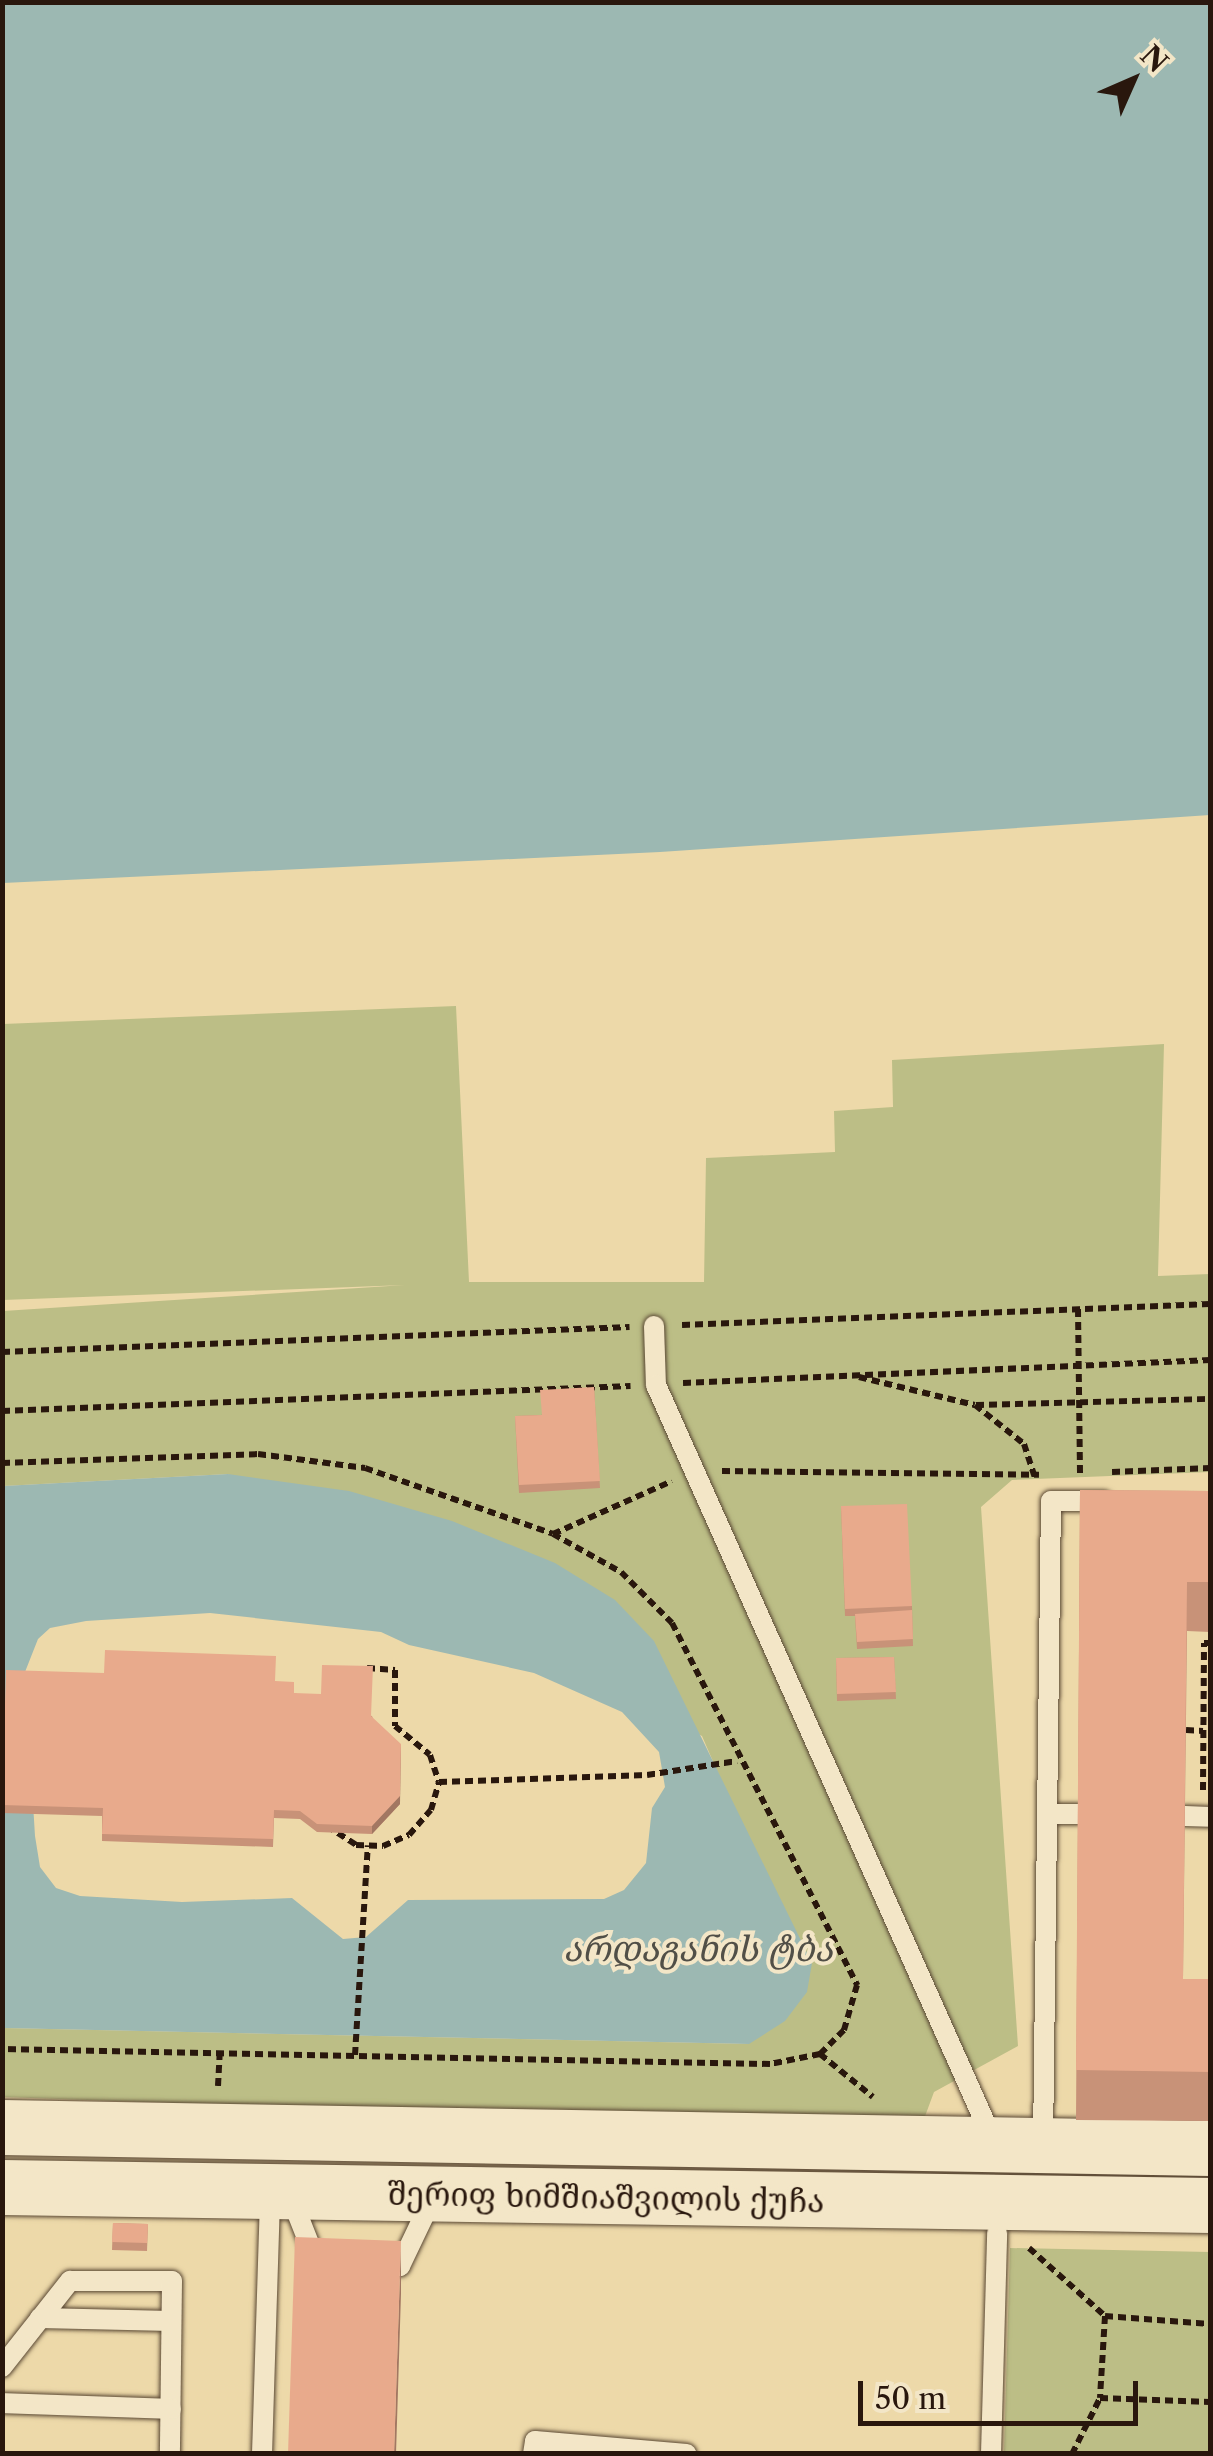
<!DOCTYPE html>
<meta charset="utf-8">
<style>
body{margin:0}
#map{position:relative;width:1213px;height:2456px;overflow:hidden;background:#edd9a9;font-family:"Libre Caslon Text","Noto Serif Georgian",serif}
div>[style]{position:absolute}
.green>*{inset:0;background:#bcbe86}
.water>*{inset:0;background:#9cb8b2}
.path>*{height:6px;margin-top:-3px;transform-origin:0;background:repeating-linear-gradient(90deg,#29170d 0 8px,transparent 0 13px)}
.roads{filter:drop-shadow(0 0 2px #5a4834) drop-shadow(0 0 2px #5a4834)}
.lane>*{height:20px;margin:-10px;padding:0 10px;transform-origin:10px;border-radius:10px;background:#f3e6c7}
.secondary>*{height:55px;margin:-27.5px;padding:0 27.5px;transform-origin:27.5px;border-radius:27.5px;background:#f3e6c7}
.wall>*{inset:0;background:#c89278}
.shaded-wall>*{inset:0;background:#a27762}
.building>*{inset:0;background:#e8aa8c}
span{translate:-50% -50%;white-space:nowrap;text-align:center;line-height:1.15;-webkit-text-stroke:8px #f3e6c7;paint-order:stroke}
.street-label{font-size:32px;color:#29170d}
.water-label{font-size:35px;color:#514f47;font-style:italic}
.frame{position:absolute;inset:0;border:5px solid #29170d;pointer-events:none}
.north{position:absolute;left:1083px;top:30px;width:100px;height:100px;-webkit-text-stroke:8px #f3e6c7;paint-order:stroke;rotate:45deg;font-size:28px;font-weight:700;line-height:40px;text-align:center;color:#29170d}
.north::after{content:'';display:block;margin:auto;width:35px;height:45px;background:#29170d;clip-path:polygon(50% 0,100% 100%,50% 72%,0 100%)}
.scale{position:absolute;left:858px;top:2381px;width:280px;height:45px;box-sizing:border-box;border:5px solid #29170d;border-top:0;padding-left:12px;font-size:30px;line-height:35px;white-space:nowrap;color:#29170d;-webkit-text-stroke:8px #f3e6c7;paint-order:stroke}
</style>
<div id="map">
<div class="green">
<div style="clip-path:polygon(456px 1006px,469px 1282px,704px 1282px,706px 1158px,835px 1152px,834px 1111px,893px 1107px,892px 1060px,1164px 1044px,1158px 1276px,1210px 1274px,1210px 1472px,1012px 1480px,981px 1507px,1018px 2046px,934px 2092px,924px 2119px,429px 2112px,3px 2097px,3px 2028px,749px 2044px,725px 1789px,702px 1736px,228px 1474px,3px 1486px,3px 1311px,405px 1285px,3px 1300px,3px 1024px)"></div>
<div style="clip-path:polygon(1010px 2248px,1210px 2252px,1210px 2453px,1004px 2453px)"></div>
</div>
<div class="water">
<div style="clip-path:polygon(3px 2px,1210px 3px,1210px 815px,660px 852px,3px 883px)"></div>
<div style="clip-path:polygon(evenodd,228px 1474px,349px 1491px,452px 1521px,555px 1563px,615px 1600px,654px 1641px,812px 1963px,807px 1992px,785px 2021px,749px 2044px,3px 2028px,3px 1486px,228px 1474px,210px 1613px,381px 1632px,409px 1645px,534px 1673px,622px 1712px,659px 1752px,665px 1787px,652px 1808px,646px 1863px,624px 1890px,604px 1899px,408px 1900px,366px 1937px,343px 1939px,292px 1898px,182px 1902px,80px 1896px,56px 1888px,40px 1867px,35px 1836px,25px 1672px,38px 1639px,50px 1628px,86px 1621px,210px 1613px)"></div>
</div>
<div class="path">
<div style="left:1078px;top:1309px;width:164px;rotate:89.3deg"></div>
<div style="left:682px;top:1325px;width:528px;rotate:-2.28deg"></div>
<div style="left:2px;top:1352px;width:628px;rotate:-2.28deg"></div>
<div style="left:859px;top:1377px;width:119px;rotate:13.6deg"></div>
<div style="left:975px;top:1405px;width:63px;rotate:38.5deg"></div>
<div style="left:1024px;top:1444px;width:35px;rotate:72deg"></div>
<div style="left:683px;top:1383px;width:528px;rotate:-2.5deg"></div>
<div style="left:976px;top:1405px;width:234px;rotate:-1.5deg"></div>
<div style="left:2px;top:1411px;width:629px;rotate:-2.28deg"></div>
<div style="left:2px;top:1463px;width:256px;rotate:-2deg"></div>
<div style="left:258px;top:1454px;width:108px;rotate:7.5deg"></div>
<div style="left:365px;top:1468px;width:199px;rotate:19.3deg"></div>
<div style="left:553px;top:1534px;width:78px;rotate:29.2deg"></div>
<div style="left:621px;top:1572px;width:72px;rotate:45deg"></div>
<div style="left:672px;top:1623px;width:407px;rotate:62.9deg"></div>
<div style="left:857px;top:1985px;width:47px;rotate:106.1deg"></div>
<div style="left:844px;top:2030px;width:34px;rotate:135deg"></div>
<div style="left:820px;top:2054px;width:51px;rotate:168.7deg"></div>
<div style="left:770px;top:2064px;width:768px;rotate:-178.88deg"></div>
<div style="left:722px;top:1471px;width:317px;rotate:0.7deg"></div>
<div style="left:1112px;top:1472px;width:98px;rotate:-2.3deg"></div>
<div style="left:553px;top:1534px;width:130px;rotate:-24deg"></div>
<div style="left:367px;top:1668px;width:28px;rotate:4deg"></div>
<div style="left:395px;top:1670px;width:56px;rotate:90deg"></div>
<div style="left:395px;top:1726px;width:45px;rotate:39.6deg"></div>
<div style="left:430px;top:1755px;width:28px;rotate:72deg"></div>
<div style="left:1186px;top:1730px;width:17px;rotate:3deg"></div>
<div style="left:1203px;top:1790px;width:147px;rotate:-89.6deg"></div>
<div style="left:1204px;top:1643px;width:6px"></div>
<div style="left:327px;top:1826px;width:35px;rotate:33deg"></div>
<div style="left:356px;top:1845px;width:27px;rotate:2deg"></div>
<div style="left:383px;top:1846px;width:28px;rotate:-23deg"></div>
<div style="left:409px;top:1835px;width:33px;rotate:-49deg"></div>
<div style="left:431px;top:1810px;width:29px;rotate:-74deg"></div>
<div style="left:439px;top:1782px;width:208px;rotate:-1.9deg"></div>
<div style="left:647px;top:1775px;width:91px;rotate:-8.8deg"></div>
<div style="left:820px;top:2054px;width:68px;rotate:39.1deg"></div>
<div style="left:355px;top:2055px;width:210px;rotate:-86.5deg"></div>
<div style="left:218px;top:2086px;width:33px;rotate:-87deg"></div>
<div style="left:1029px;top:2248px;width:102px;rotate:41.8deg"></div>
<div style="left:1105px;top:2316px;width:105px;rotate:4.4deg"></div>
<div style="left:1105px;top:2316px;width:82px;rotate:93.5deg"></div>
<div style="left:1100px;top:2398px;width:110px;rotate:2.1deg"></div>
<div style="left:1072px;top:2454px;width:63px;rotate:-63.4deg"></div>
</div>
<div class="roads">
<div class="lane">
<div style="left:654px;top:1326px;width:59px;rotate:88.1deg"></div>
<div style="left:656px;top:1385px;width:825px;rotate:65.95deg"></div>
<div style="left:1048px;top:1814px;width:30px"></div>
<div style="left:1185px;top:1816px;width:25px;rotate:2deg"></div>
<div style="left:1043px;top:2144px;width:643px;rotate:-89.29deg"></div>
<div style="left:1051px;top:1501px;width:53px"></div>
<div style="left:290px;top:2195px;width:71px;rotate:68.5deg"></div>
<div style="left:379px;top:2266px;width:21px"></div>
<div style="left:400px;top:2266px;width:74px;rotate:-64.5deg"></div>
<div style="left:40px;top:2318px;width:131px;rotate:1.3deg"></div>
<div style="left:2px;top:2367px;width:110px;rotate:-51.7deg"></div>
<div style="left:70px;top:2281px;width:102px"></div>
<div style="left:172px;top:2281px;width:173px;rotate:90.7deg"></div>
<div style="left:2px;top:2403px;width:169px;rotate:2deg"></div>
<div style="left:262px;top:2454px;width:260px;rotate:-88.2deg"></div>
<div style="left:533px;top:2454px;width:13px;rotate:-81deg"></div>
<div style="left:535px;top:2441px;width:152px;rotate:4.9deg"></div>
<div style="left:991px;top:2454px;width:221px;rotate:-88.4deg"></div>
</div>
<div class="secondary">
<div style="left:2px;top:2127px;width:1208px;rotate:1deg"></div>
<div style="left:2px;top:2187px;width:1208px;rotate:0.85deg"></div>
</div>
</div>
<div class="wall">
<div style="clip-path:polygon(594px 1387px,600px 1488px,519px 1493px,515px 1416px,541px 1415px)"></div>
<div style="clip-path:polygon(1080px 1490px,1210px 1491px,1210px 1632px,1187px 1631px,1183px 1979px,1210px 1979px,1210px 2121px,1076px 2120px)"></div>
<div style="clip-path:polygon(841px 1506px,912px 1606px,913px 1646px,857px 1649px,855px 1616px,845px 1616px)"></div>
<div style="clip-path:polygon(894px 1657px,896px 1699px,837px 1701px,836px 1658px)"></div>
<div style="clip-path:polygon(275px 1681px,294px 1693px,372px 1716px,400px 1804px,372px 1834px,317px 1832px,300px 1819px,274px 1818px,273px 1847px,102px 1841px,102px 1816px,2px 1813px,2px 1787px)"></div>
<div style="clip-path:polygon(113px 2223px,148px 2224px,147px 2251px,112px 2250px)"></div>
</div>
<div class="shaded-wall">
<div style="clip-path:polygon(401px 1744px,400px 1804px,372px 1834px,372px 1826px)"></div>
<div style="clip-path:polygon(401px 2241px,401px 2293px,396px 2454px,394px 2454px)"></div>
</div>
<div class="building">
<div style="clip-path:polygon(594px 1387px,600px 1481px,519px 1485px,515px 1416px,542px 1415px,540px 1390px)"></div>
<div style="clip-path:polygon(1080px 1490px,1210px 1491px,1210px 1582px,1187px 1582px,1183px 1979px,1210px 1979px,1210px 2072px,1076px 2070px)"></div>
<div style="clip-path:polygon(907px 1504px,912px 1606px,845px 1609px,841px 1506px)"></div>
<div style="clip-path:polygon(912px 1610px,913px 1639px,857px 1642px,855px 1614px)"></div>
<div style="clip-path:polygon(105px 1650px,276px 1656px,275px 1681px,294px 1682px,294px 1693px,321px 1694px,322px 1665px,373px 1666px,371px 1716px,401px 1744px,400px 1796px,372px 1826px,317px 1824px,300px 1811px,274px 1810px,273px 1839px,102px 1834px,103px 1808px,2px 1805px,6px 1670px,104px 1673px)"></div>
<div style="clip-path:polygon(894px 1657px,896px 1692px,837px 1694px,836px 1658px)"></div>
<div style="clip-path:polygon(113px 2223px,148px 2224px,147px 2243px,112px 2242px)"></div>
<div style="clip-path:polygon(295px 2237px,401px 2241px,394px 2454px,288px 2454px)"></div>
</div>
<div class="street-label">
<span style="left:606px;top:2198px;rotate:1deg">შერიფ ხიმშიაშვილის ქუჩა</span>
</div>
<div class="water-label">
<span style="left:698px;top:1949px">არდაგანის ტბა</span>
</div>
<div class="frame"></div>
<div class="north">N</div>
<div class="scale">50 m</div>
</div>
